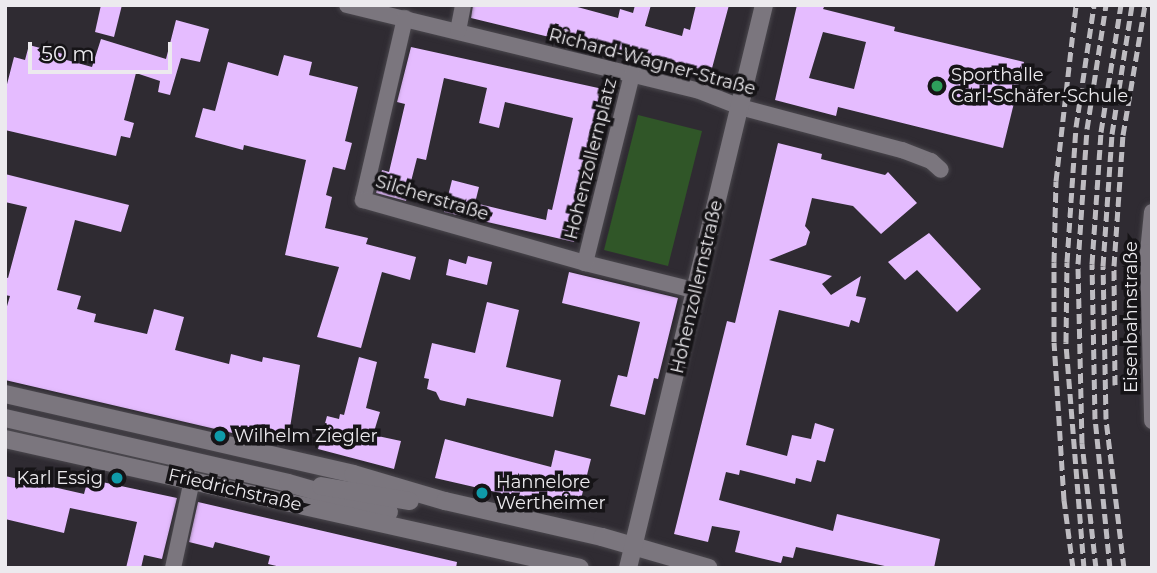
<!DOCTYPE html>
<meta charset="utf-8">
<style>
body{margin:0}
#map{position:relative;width:1157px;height:573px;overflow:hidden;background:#2f2b32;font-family:Montserrat,sans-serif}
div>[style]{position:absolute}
.green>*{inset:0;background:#305628}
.building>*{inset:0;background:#e5bcff}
.roads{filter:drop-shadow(0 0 2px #4a474d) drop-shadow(0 0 2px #4a474d)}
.street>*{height:16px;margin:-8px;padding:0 8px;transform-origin:8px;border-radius:8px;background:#7b767e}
.secondary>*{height:18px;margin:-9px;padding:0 9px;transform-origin:9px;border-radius:9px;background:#7b767e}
.rail>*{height:5px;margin-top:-2.5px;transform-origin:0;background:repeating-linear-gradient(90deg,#bebcc1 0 10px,transparent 0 15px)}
.dots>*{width:19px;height:19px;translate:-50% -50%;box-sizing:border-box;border:4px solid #161417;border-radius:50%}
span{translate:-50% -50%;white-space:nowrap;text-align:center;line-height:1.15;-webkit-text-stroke:7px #161417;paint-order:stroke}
.street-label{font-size:18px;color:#eceaee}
.poi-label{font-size:18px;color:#eceaee}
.left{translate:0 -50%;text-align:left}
.right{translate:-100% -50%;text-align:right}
.frame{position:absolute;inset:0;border:7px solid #eceaee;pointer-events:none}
.scale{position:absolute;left:28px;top:42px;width:144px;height:32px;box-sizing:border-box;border:4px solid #eceaee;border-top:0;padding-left:9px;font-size:21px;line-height:24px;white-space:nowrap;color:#eceaee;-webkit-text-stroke:5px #161417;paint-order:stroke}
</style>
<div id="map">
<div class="green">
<div style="clip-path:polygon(638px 115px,702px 131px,668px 266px,604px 250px)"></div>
</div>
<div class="building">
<div style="clip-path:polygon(101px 5px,122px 5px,114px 37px,95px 32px)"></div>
<div style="clip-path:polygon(473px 5px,570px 5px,618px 18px,620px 9px,633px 13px,635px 5px,651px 5px,645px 26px,682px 36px,684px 28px,690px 30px,696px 5px,729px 5px,711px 72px,638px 52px,636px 58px,471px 18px)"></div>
<div style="clip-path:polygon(evenodd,797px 5px,825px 5px,823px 9px,895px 27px,894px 31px,1024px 62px,1003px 148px,838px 107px,836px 116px,775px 100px,797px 5px,823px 32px,866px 42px,854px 89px,809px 78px,823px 32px)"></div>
<div style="clip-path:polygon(176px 20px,209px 29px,200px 62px,181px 58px,170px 95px,158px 92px,160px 81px,136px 73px,124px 120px,134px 123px,130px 138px,121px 136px,116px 156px,5px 130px,5px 92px,14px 57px,25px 60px,29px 45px,63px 54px,63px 59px,92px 67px,101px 39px,166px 59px)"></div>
<div style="clip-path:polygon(411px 47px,612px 91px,586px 209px,574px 242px,444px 212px,452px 180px,479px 187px,475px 203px,546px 220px,548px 209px,552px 210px,573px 118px,505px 102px,499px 128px,479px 123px,487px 88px,444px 78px,426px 160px,417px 158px,406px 201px,376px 193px,382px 170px,389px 172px,405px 104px,397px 102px)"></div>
<div style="clip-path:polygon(284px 55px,312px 62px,309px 75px,358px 87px,345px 141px,352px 143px,345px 170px,333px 167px,326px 195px,332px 197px,325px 228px,368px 238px,366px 244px,416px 257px,410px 280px,382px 272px,361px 348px,317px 337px,339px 267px,285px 255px,306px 160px,244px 145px,243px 150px,195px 137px,203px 108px,215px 111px,228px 62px,278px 76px)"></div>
<div style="clip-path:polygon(778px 143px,822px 154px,821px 159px,885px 175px,888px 172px,917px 203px,881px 234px,853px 206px,812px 198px,805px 226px,810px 232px,806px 245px,769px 260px,832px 276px,822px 284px,831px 295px,861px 276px,856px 296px,866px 298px,859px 323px,851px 320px,849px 327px,779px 310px,746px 445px,787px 456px,792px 435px,811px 439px,815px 423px,834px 429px,825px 462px,817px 460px,811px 482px,796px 478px,795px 484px,740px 470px,739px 475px,726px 472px,719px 500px,833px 531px,837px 514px,940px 539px,934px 568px,894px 568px,796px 547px,793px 558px,783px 556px,781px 563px,735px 552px,740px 531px,712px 526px,708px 542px,674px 534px,727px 321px,735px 323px)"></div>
<div style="clip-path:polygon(5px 174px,129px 205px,121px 232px,75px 220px,57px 290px,81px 296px,77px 309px,96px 314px,94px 322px,147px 334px,154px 309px,184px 317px,175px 350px,229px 364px,231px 354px,262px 362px,263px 357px,300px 365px,288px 440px,243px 428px,241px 435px,5px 380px,5px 313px,10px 296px,5px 295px,5px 277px,8px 278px,27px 207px,5px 202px)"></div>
<div style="clip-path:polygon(929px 233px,981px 289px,957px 312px,917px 270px,905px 280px,888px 262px)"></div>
<div style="clip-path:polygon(468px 256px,492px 262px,487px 285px,446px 275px,449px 259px,466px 264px)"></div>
<div style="clip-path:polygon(569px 272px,678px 298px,658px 379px,654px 378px,645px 415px,610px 406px,618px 375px,627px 377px,640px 322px,562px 303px)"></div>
<div style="clip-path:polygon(487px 302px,519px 310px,506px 367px,561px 380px,553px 417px,467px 398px,465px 406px,440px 400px,436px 392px,427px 389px,429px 379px,424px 378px,432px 343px,475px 353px)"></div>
<div style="clip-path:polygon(359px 357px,377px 362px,366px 408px,380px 412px,373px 435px,401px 441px,394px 469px,318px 449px,327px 416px,339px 419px,340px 414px,344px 415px)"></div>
<div style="clip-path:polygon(445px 439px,551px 467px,555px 450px,591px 459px,578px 511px,435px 478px)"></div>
<div style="clip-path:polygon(5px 476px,84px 494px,88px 479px,177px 498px,162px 559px,144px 555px,141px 568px,126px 568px,137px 522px,70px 508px,64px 533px,5px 519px)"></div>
<div style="clip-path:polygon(198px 502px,457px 562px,456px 568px,285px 568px,268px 564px,270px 556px,215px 542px,213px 548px,189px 542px)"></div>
</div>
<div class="roads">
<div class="street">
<div style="left:347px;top:5px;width:360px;rotate:13.7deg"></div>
<div style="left:697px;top:90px;width:46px;rotate:21.6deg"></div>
<div style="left:740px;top:107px;width:168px;rotate:14.9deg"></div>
<div style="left:902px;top:150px;width:31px;rotate:21deg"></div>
<div style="left:931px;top:161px;width:13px;rotate:42deg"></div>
<div style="left:405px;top:18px;width:187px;rotate:103deg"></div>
<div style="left:363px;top:200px;width:231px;rotate:15.8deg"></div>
<div style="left:585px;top:263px;width:115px;rotate:14deg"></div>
<div style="left:458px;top:31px;width:26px;rotate:-79deg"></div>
<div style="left:1152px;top:212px;width:40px;rotate:95.7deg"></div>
<div style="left:1148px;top:252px;width:169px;rotate:88.6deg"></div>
<div style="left:585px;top:263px;width:195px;rotate:-76deg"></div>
<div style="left:173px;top:568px;width:90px;rotate:-77.8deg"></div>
</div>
<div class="secondary">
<div style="left:5px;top:394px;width:357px;rotate:12.9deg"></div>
<div style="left:353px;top:474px;width:96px;rotate:16.4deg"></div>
<div style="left:445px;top:501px;width:161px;rotate:12.9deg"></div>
<div style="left:602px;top:537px;width:111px;rotate:16.2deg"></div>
<div style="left:5px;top:418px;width:290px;rotate:12.9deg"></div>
<div style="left:288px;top:483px;width:105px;rotate:16deg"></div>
<div style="left:5px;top:439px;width:589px;rotate:12.64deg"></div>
<div style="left:321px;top:486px;width:90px;rotate:9.6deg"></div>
<div style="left:628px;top:568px;width:579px;rotate:-76.42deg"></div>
</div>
</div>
<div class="rail">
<div style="left:1115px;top:385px;width:119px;rotate:-90.5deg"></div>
<div style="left:1114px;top:266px;width:131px;rotate:-86.1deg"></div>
<div style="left:1123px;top:135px;width:132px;rotate:-80.4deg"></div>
<div style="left:1073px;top:568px;width:69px;rotate:-97.5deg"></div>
<div style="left:1064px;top:500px;width:158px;rotate:-93.6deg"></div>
<div style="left:1054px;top:342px;width:80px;rotate:-90deg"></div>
<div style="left:1054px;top:262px;width:81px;rotate:-88.6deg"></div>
<div style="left:1056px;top:181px;width:177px;rotate:-83.5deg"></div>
<div style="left:1084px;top:568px;width:227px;rotate:-94.6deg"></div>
<div style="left:1066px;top:342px;width:80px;rotate:-89.3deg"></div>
<div style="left:1067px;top:262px;width:135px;rotate:-86.2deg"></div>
<div style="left:1076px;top:127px;width:123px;rotate:-81.6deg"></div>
<div style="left:1096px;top:568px;width:126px;rotate:-96.4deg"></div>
<div style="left:1082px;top:443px;width:179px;rotate:-91.3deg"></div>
<div style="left:1078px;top:264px;width:135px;rotate:-86.2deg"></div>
<div style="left:1087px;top:129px;width:125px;rotate:-81.3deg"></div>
<div style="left:1110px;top:568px;width:150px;rotate:-95.7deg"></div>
<div style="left:1095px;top:419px;width:155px;rotate:-91.1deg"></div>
<div style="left:1092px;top:264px;width:132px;rotate:-86.1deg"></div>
<div style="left:1101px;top:132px;width:129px;rotate:-81.1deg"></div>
<div style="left:1124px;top:568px;width:150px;rotate:-96.9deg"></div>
<div style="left:1106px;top:419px;width:153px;rotate:-91.1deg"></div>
<div style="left:1103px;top:266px;width:132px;rotate:-86.1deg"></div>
<div style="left:1112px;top:134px;width:131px;rotate:-81.2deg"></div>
</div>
<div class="dots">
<div style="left:937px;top:86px;background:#2e9e5b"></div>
<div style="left:220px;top:436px;background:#0f9aa8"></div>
<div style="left:117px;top:478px;background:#0f9aa8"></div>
<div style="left:482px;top:493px;background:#0f9aa8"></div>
</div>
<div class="street-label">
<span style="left:652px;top:62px;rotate:15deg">Richard-Wagner-Straße</span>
<span style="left:591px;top:159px;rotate:-76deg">Hohenzollernplatz</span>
<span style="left:432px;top:198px;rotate:17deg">Silcherstraße</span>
<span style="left:697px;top:287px;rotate:-77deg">Hohenzollernstraße</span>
<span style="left:1131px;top:317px;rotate:-90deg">Eisenbahnstraße</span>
<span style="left:235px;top:490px;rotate:13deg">Friedrichstraße</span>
</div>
<div class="poi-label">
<span class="left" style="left:951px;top:86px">Sporthalle<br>Carl-Schäfer-Schule</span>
<span class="left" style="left:234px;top:436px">Wilhelm Ziegler</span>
<span class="right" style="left:103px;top:478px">Karl Essig</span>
<span class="left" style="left:496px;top:493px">Hannelore<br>Wertheimer</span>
</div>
<div class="frame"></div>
<div class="scale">50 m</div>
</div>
